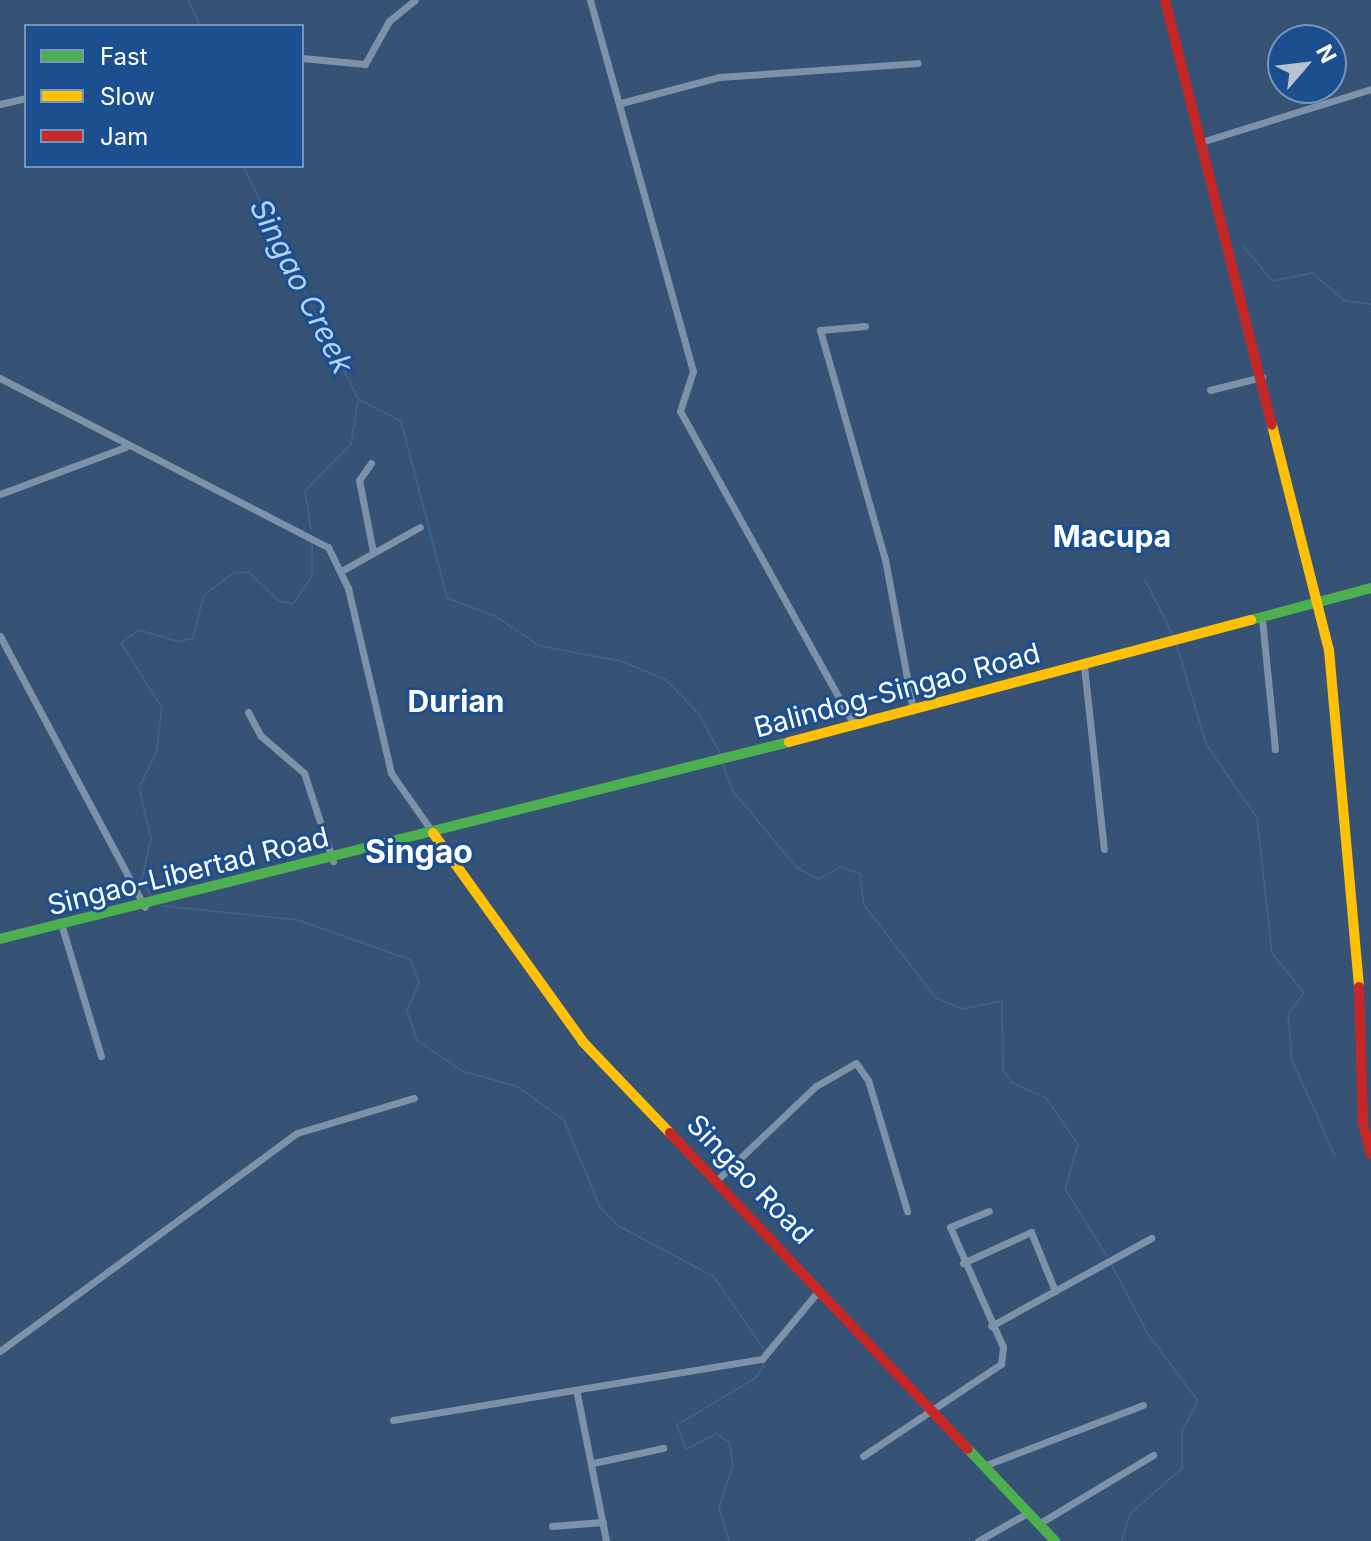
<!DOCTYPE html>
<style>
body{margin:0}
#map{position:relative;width:1371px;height:1541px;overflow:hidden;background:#365274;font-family:Inter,sans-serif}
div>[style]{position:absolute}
.stream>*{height:2px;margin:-1px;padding:0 1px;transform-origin:1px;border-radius:1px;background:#3b618d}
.street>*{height:7px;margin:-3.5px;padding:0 3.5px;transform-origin:3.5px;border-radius:3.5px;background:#7d92a8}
.fast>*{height:10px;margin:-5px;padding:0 5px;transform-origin:5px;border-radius:5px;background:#4caf50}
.slow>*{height:10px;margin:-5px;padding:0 5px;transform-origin:5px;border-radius:5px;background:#ffc107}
.jam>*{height:10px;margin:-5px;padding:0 5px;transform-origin:5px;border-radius:5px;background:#c62828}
span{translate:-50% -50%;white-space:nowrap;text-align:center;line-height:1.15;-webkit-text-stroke:6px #1b4f8f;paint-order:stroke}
.street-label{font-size:28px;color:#fff}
.water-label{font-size:30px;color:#b5d3f5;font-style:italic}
.neighbourhood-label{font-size:30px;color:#fff;font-weight:700}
.quarter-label{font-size:32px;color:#fff;font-weight:700}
.legend{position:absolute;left:24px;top:24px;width:280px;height:144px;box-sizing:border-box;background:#1b4f8f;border:2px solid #7695bc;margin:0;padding:10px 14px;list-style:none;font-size:24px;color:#fff}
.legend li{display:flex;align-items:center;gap:16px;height:40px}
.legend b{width:40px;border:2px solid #7695bc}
.north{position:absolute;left:1267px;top:24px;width:80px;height:80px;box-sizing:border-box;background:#1b4f8f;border:2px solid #7695bc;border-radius:50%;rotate:62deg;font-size:22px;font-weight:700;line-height:32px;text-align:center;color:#fff}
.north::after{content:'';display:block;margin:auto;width:28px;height:36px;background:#b9c2ce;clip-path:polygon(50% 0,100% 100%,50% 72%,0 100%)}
</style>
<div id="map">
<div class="stream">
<div style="left:188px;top:0;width:29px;rotate:65deg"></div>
<div style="left:243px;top:166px;width:260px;rotate:63.7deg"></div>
<div style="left:358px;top:399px;width:46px;rotate:98.8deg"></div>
<div style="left:351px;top:444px;width:66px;rotate:134.4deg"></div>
<div style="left:305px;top:491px;width:39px;rotate:81deg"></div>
<div style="left:1244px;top:247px;width:44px;rotate:50.5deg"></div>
<div style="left:1272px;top:281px;width:41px;rotate:-11.3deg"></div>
<div style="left:1312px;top:273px;width:43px;rotate:40.3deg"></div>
<div style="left:1345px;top:301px;width:26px;rotate:7deg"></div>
<div style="left:358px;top:399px;width:48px;rotate:27.1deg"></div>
<div style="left:401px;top:421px;width:183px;rotate:75.4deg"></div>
<div style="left:447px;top:598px;width:51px;rotate:20.6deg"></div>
<div style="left:495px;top:616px;width:54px;rotate:33.7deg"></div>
<div style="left:540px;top:646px;width:82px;rotate:10.5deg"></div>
<div style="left:621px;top:661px;width:49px;rotate:22.9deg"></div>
<div style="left:666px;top:680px;width:47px;rotate:45.9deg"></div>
<div style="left:699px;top:714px;width:47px;rotate:61.8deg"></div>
<div style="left:1145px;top:580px;width:65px;rotate:63.4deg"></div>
<div style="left:1177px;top:646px;width:102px;rotate:73.5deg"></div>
<div style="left:1206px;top:744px;width:90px;rotate:55.4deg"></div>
<div style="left:1257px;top:818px;width:136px;rotate:83.7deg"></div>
<div style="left:1272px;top:953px;width:51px;rotate:51.3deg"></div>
<div style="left:1304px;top:993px;width:26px;rotate:127deg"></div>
<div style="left:1288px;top:1014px;width:46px;rotate:85deg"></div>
<div style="left:1292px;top:1060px;width:105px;rotate:65.9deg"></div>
<div style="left:723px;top:765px;width:27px;rotate:70deg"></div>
<div style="left:732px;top:790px;width:102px;rotate:50.2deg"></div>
<div style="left:797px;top:868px;width:25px;rotate:27deg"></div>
<div style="left:819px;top:879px;width:25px;rotate:-29deg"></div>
<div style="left:841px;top:867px;width:20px;rotate:20deg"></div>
<div style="left:860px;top:874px;width:31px;rotate:83deg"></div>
<div style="left:864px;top:905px;width:118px;rotate:52.3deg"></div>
<div style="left:936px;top:998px;width:28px;rotate:23deg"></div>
<div style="left:962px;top:1009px;width:41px;rotate:-11.3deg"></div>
<div style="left:1002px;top:1001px;width:68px;rotate:89.2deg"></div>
<div style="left:1003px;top:1069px;width:15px;rotate:58deg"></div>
<div style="left:1011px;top:1082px;width:38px;rotate:25deg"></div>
<div style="left:1046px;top:1098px;width:56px;rotate:55.2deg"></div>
<div style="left:1078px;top:1144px;width:47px;rotate:106.1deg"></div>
<div style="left:1065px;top:1189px;width:79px;rotate:57.9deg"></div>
<div style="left:152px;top:898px;width:21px;rotate:-118deg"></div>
<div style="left:142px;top:879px;width:42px;rotate:-77.6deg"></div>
<div style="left:151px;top:838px;width:51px;rotate:-103.5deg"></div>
<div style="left:139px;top:788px;width:39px;rotate:-64deg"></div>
<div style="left:156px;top:753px;width:45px;rotate:-82.4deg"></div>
<div style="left:162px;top:708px;width:77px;rotate:-122.2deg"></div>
<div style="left:121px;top:643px;width:22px;rotate:-36deg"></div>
<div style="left:139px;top:630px;width:42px;rotate:16.7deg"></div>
<div style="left:179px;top:642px;width:15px;rotate:-16deg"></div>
<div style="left:193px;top:638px;width:44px;rotate:-75.7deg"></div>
<div style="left:204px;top:595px;width:36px;rotate:-37deg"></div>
<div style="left:233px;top:573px;width:16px;rotate:-4deg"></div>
<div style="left:249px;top:572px;width:42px;rotate:44deg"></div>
<div style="left:279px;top:601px;width:14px;rotate:12deg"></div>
<div style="left:293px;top:604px;width:34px;rotate:-56deg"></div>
<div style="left:312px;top:576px;width:33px;rotate:-90deg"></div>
<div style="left:163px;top:906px;width:136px;rotate:5.9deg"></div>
<div style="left:298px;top:920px;width:120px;rotate:19.5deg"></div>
<div style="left:411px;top:960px;width:24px;rotate:71deg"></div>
<div style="left:419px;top:983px;width:30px;rotate:114deg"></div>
<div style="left:407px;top:1010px;width:32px;rotate:72deg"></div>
<div style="left:417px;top:1040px;width:55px;rotate:34.6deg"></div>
<div style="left:462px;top:1071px;width:58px;rotate:15.9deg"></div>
<div style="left:518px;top:1087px;width:57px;rotate:35.7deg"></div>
<div style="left:564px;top:1120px;width:94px;rotate:67.5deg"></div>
<div style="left:600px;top:1207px;width:27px;rotate:45deg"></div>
<div style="left:619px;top:1226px;width:108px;rotate:28.2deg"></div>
<div style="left:714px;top:1277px;width:91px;rotate:55.3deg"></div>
<div style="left:1111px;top:1264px;width:79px;rotate:62.1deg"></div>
<div style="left:1148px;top:1334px;width:84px;rotate:53.3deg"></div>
<div style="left:1198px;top:1401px;width:34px;rotate:118deg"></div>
<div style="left:1182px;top:1431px;width:37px;rotate:90deg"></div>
<div style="left:1182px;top:1468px;width:69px;rotate:138.5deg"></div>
<div style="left:1130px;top:1514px;width:28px;rotate:107deg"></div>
<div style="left:729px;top:1541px;width:34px;rotate:-107deg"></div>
<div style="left:719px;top:1508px;width:46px;rotate:-72.3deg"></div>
<div style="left:733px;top:1464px;width:22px;rotate:-100deg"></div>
<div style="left:729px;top:1442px;width:15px;rotate:-148deg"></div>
<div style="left:716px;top:1434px;width:34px;rotate:153deg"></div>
<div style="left:686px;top:1449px;width:26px;rotate:-111deg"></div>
<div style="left:677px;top:1425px;width:93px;rotate:-31deg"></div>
<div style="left:757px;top:1377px;width:18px;rotate:-63deg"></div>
</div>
<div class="street">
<div style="left:590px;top:0;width:385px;rotate:74.5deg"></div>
<div style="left:693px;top:371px;width:42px;rotate:108deg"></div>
<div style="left:680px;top:411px;width:359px;rotate:61deg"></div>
<div style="left:302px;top:58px;width:63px;rotate:5.4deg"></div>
<div style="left:365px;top:64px;width:49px;rotate:-60.8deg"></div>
<div style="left:389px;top:21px;width:33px;rotate:-39deg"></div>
<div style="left:621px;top:103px;width:101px;rotate:-14.9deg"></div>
<div style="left:719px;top:77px;width:199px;rotate:-4deg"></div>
<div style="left:0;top:104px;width:27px;rotate:-13deg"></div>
<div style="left:1201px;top:142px;width:178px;rotate:-17.3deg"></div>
<div style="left:865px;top:326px;width:45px;rotate:174.9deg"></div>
<div style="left:820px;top:330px;width:238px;rotate:74.2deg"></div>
<div style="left:885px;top:559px;width:154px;rotate:79.5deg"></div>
<div style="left:0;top:378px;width:369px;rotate:27.3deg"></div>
<div style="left:328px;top:547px;width:46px;rotate:64deg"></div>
<div style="left:348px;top:588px;width:190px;rotate:76.9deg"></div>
<div style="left:391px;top:773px;width:73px;rotate:55deg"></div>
<div style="left:1210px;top:390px;width:54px;rotate:-14deg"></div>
<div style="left:371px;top:463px;width:21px;rotate:125deg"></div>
<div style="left:359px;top:480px;width:73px;rotate:79deg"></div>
<div style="left:0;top:494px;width:134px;rotate:-20.5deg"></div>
<div style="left:343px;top:570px;width:88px;rotate:-29.2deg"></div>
<div style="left:1262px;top:619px;width:131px;rotate:84.3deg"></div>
<div style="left:0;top:636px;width:307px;rotate:61.9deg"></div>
<div style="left:1084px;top:666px;width:184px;rotate:83.8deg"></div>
<div style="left:248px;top:712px;width:27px;rotate:62deg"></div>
<div style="left:261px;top:736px;width:57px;rotate:40.7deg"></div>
<div style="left:304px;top:773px;width:93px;rotate:71.8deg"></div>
<div style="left:62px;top:927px;width:135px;rotate:73.2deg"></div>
<div style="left:718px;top:1179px;width:135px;rotate:-43.5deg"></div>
<div style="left:816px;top:1086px;width:46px;rotate:-29.9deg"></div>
<div style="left:856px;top:1063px;width:21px;rotate:55deg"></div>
<div style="left:868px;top:1080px;width:137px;rotate:73.4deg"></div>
<div style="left:963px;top:1263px;width:75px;rotate:-24.5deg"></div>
<div style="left:1031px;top:1232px;width:64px;rotate:67.9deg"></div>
<div style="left:991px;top:1326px;width:183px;rotate:-28.8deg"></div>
<div style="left:0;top:1351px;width:368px;rotate:-36.3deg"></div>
<div style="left:297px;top:1133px;width:122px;rotate:-16.7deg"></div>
<div style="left:577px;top:1394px;width:150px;rotate:78.8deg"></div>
<div style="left:393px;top:1420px;width:374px;rotate:-9.4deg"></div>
<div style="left:762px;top:1359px;width:89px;rotate:-50.4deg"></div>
<div style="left:863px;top:1456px;width:166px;rotate:-33.7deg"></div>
<div style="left:1001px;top:1364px;width:17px;rotate:-83deg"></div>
<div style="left:1003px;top:1347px;width:131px;rotate:-113.8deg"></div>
<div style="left:950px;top:1227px;width:42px;rotate:-22.3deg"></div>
<div style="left:593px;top:1463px;width:72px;rotate:-12.1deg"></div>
<div style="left:986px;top:1465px;width:168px;rotate:-20.9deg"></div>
<div style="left:1040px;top:1523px;width:132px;rotate:-31deg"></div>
<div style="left:552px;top:1526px;width:51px;rotate:-4.5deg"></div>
<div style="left:978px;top:1541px;width:59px;rotate:-29.6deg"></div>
</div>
<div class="fast">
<div style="left:1251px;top:620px;width:124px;rotate:-14.9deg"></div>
<div style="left:0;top:939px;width:813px;rotate:-14.02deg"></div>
<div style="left:968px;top:1449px;width:127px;rotate:46.6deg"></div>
</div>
<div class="slow">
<div style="left:1272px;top:425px;width:232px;rotate:75.8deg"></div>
<div style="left:1329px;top:650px;width:338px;rotate:84.9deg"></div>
<div style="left:789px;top:742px;width:478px;rotate:-14.8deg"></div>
<div style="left:433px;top:833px;width:257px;rotate:54.3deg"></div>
<div style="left:583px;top:1042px;width:126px;rotate:46.3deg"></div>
</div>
<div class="jam">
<div style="left:1165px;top:0;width:438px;rotate:75.9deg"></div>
<div style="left:1359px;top:987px;width:137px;rotate:88.3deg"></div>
<div style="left:1363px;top:1124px;width:31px;rotate:75deg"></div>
<div style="left:670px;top:1133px;width:434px;rotate:46.7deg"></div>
</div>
<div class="street-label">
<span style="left:897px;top:690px;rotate:-15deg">Balindog-Singao Road</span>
<span style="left:188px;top:871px;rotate:-14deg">Singao-Libertad Road</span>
<span style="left:750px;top:1179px;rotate:46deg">Singao Road</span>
</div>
<div class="water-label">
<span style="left:302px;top:286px;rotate:63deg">Singao Creek</span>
</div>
<div class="neighbourhood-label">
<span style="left:1112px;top:536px">Macupa</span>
<span style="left:456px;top:701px">Durian</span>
</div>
<div class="quarter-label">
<span style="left:419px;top:852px">Singao</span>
</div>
<ul class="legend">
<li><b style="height:10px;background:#4caf50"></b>Fast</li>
<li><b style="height:10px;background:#ffc107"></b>Slow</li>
<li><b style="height:10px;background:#c62828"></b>Jam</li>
</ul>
<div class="north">N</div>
</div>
